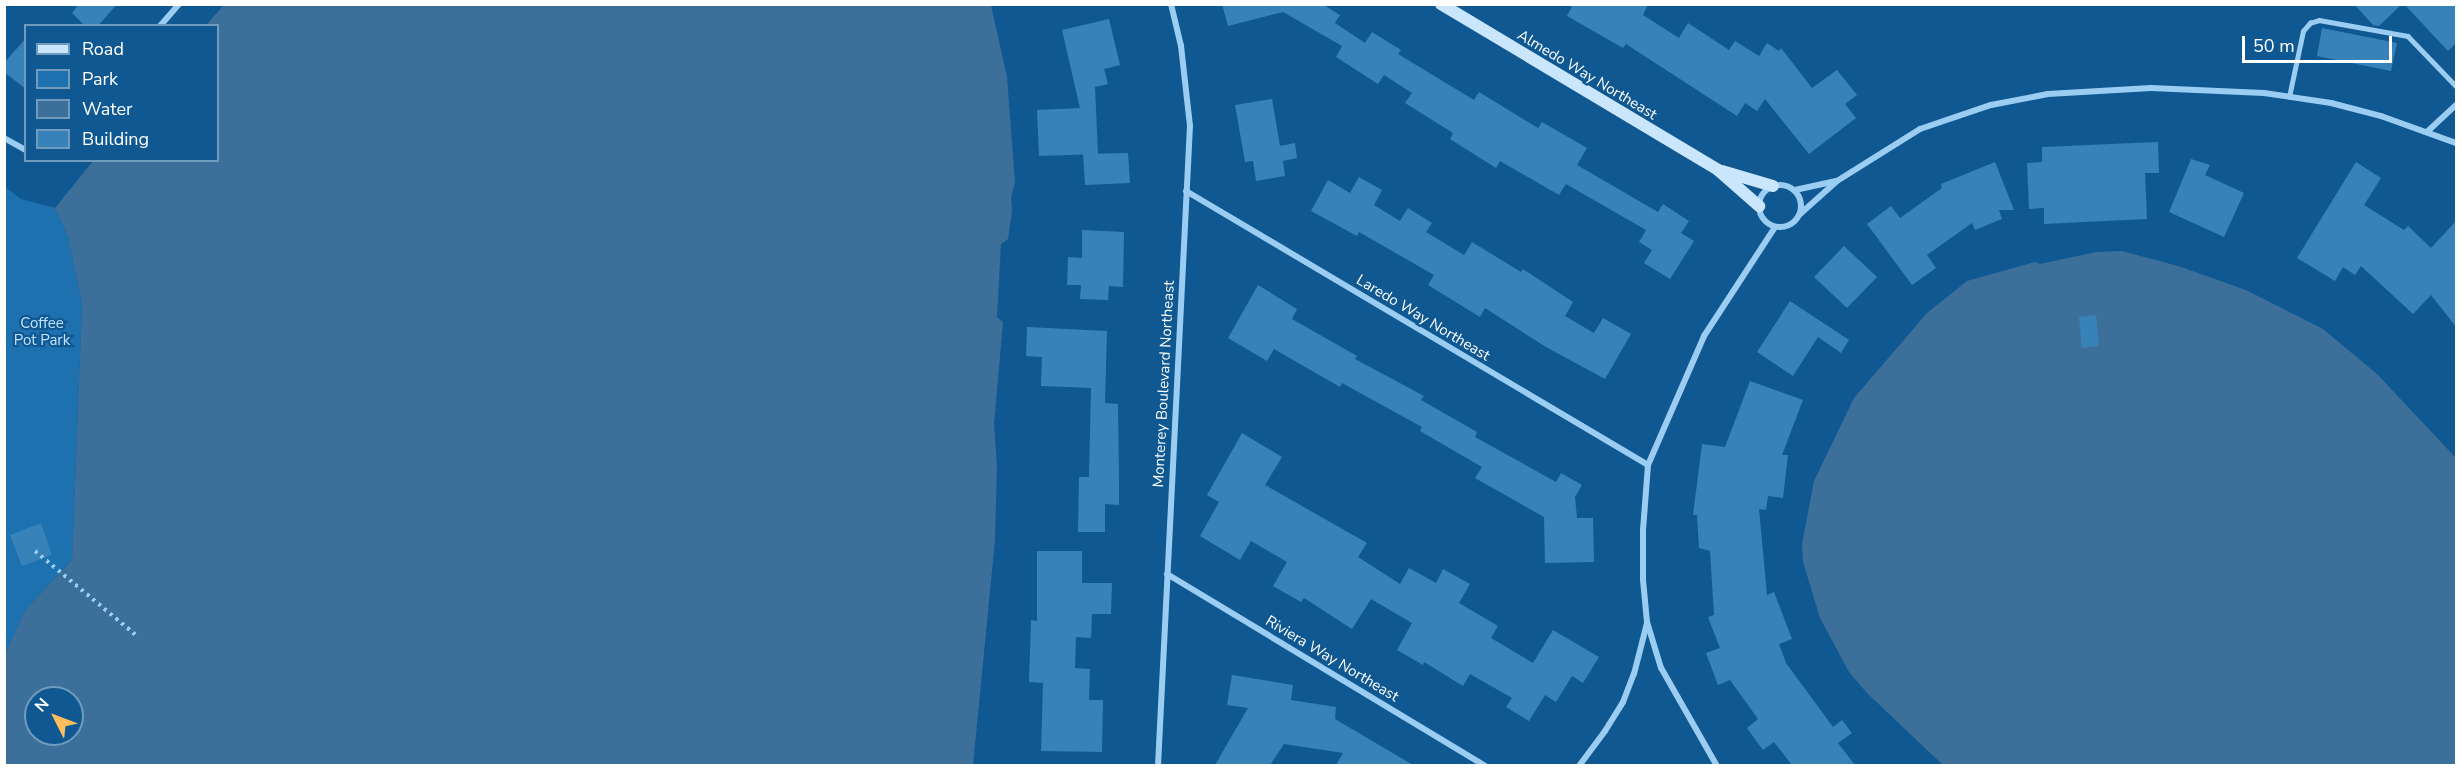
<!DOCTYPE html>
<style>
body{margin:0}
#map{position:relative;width:2461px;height:770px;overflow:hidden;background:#105891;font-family:"Nunito Sans",sans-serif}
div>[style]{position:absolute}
.green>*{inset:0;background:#1e71af}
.water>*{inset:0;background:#3c709a}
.building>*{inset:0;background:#3882ba}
.path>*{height:4px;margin-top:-2px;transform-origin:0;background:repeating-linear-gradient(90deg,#9bcdf3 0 3px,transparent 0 7.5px)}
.lane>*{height:4.5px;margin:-2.25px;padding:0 2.25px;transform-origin:2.25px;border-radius:2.25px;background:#9bcdf3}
.street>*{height:6px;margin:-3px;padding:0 3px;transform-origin:3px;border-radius:3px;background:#9bcdf3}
.street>.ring{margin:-3px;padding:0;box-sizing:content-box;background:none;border:6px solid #9bcdf3;border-radius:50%}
.secondary>*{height:12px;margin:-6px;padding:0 6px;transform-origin:6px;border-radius:6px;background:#cae6fd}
span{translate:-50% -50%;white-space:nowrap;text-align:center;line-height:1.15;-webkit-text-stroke:4.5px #105891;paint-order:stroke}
.street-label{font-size:15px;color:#fff}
.park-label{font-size:15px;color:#c2e4fe}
.frame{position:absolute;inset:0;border:6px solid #fff;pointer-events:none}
.legend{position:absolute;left:24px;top:24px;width:195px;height:138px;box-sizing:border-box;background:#105891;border:2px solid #709bbd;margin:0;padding:8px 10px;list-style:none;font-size:18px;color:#fff}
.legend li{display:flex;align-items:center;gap:12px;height:30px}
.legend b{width:30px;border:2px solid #709bbd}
.north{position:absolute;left:24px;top:686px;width:60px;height:60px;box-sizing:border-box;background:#105891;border:2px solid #709bbd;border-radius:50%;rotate:312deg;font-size:16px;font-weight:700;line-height:24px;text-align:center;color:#fff}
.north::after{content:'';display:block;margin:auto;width:21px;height:27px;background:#ffbd5d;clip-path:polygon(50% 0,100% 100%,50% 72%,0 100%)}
.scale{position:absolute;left:2242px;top:36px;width:150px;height:27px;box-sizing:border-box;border:3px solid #fff;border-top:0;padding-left:8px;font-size:18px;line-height:21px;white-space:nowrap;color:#fff;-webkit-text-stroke:4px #105891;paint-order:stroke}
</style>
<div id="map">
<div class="green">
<div style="clip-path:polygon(5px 187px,21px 199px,55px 208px,68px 237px,82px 304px,72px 560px,25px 610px,5px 654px)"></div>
</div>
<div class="water">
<div style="clip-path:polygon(evenodd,224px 5px,991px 5px,1007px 77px,1015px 183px,1011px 197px,1012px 211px,1008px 239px,1001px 244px,997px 317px,1003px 322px,994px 424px,997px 466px,995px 540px,973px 765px,5px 765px,5px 654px,25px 610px,72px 560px,82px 304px,68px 237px,55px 208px,93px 161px,218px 160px,218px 26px,206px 25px,224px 5px,36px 698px,72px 698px,72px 734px,36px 734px,36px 698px)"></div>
<div style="clip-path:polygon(2122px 251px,2178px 266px,2246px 290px,2323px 329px,2377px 374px,2456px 458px,2456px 765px,1944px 766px,1867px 693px,1849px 672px,1820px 618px,1803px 562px,1802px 544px,1814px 481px,1854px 398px,1927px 313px,1967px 281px,2035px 262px,2040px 264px,2096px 252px)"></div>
</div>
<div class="building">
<div style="clip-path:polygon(79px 4px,117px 4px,98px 26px,85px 26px,72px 13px)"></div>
<div style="clip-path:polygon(1222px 4px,1322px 4px,1340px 15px,1335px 23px,1365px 43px,1372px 32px,1401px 50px,1398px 54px,1474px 100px,1479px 92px,1538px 128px,1542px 122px,1587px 148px,1577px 165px,1658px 212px,1663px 204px,1689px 221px,1681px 233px,1694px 241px,1670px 279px,1644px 263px,1652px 250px,1639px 242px,1646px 230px,1566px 184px,1559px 195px,1500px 161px,1496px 168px,1450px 139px,1453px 133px,1405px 103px,1412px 93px,1384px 75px,1378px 84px,1336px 57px,1342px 46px,1283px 12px,1228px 26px)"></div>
<div style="clip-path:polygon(1573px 4px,1648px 4px,1643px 15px,1679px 38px,1688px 23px,1729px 50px,1735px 41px,1759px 56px,1767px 43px,1779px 51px,1781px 48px,1812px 88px,1837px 70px,1857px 95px,1845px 104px,1856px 118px,1809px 154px,1765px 99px,1757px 111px,1745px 103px,1737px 116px,1626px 44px,1623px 48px,1567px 16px)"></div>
<div style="clip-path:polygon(2354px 4px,2402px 4px,2379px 26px,2373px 25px)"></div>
<div style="clip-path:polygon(2404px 4px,2457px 4px,2457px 42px,2448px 51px)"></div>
<div style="clip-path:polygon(1109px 19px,1120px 65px,1104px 69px,1108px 84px,1095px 87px,1098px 154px,1039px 156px,1037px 110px,1080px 108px,1062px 30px)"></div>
<div style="clip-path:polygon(2322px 28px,2397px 43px,2391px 71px,2317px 56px)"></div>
<div style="clip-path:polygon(26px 38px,26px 89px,4px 72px,4px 63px)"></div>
<div style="clip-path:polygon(1272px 99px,1280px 146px,1295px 143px,1297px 158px,1283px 161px,1285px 176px,1256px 181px,1253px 161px,1245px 162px,1235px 105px)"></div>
<div style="clip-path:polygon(2158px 142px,2159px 173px,2145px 173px,2147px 219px,2044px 224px,2044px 208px,2029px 209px,2027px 163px,2042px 162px,2042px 147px)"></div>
<div style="clip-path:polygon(1128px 153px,1130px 183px,1085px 185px,1083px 154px)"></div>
<div style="clip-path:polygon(2191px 159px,2210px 165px,2205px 175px,2244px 193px,2224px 237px,2169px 212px)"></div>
<div style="clip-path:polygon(1995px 162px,2014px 210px,1999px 210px,2002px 219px,1975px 230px,1972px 223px,1927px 255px,1936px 268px,1912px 285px,1867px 224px,1891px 206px,1900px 218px,1942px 188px,1941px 184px)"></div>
<div style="clip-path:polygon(2356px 162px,2381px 178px,2364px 205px,2404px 230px,2408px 226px,2431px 248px,2457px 220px,2457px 328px,2431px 295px,2413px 314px,2361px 266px,2355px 275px,2343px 267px,2335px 281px,2297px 258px)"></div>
<div style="clip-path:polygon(1359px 177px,1382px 190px,1374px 205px,1400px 221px,1408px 208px,1432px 223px,1426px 232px,1464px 255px,1472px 242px,1521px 272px,1523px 269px,1573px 302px,1565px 316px,1594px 333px,1603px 318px,1631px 334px,1605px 379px,1546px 347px,1485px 308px,1480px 317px,1428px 285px,1434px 275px,1359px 232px,1357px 236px,1311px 211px,1328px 180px,1350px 193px)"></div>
<div style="clip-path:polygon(1082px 230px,1124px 232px,1123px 287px,1109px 286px,1108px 300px,1080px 299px,1081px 285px,1067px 285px,1068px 257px,1082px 258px)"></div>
<div style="clip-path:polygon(1844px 246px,1877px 277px,1847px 308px,1814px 277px)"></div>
<div style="clip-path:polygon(1258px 285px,1297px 309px,1292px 319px,1357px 356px,1355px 359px,1424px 396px,1421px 400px,1477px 432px,1475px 437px,1556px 482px,1561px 473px,1582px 485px,1575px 497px,1577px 518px,1593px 518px,1594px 562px,1545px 563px,1544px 517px,1475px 478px,1482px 467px,1420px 431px,1422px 427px,1342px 383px,1340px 387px,1274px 349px,1267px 361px,1228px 338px)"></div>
<div style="clip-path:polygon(1790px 301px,1849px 340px,1841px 353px,1818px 337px,1793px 376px,1757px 352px)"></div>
<div style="clip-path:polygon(2096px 315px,2099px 346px,2082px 348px,2079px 317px)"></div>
<div style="clip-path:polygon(1027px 327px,1107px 331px,1105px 403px,1118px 404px,1119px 478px,1119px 505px,1105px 504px,1105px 532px,1078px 532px,1079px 477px,1089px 477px,1091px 388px,1041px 386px,1042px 357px,1026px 356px)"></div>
<div style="clip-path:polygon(1750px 381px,1803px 400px,1782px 455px,1788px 455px,1783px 498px,1768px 496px,1766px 510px,1759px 509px,1767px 595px,1774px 592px,1792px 639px,1779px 644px,1786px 663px,1833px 727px,1842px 720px,1852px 733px,1838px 743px,1855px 765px,1792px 765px,1774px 742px,1763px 750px,1747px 728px,1758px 719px,1730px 680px,1718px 685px,1706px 653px,1720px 648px,1708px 617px,1714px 615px,1710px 551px,1699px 548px,1697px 515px,1693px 515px,1702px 444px,1725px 447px)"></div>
<div style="clip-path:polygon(1242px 433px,1282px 457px,1265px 485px,1367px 543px,1358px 557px,1400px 584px,1409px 568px,1436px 583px,1443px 569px,1470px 584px,1459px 603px,1498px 626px,1491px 638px,1533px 663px,1553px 630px,1599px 657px,1583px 683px,1572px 676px,1556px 702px,1545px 695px,1529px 721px,1506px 707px,1512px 698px,1470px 674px,1463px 686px,1424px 662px,1423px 665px,1397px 650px,1412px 623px,1371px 599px,1352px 629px,1304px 598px,1301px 602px,1273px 586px,1287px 562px,1251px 541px,1240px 560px,1200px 536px,1219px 502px,1207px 495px)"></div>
<div style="clip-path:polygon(41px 523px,52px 555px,22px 566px,10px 535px)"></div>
<div style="clip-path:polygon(1037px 551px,1082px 551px,1082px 583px,1112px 583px,1111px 614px,1092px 614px,1091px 638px,1076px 637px,1075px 668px,1090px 669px,1089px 700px,1103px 700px,1102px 752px,1041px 751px,1043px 683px,1029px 682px,1031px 620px,1037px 621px)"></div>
<div style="clip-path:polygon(1232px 675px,1293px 685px,1291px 700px,1336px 707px,1335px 719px,1413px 765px,1336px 765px,1343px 753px,1284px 744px,1270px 765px,1215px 765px,1248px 708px,1227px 705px)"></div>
</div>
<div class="path">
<div style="left:35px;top:551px;width:133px;rotate:39.8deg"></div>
</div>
<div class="lane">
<div style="left:2289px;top:97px;width:67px;rotate:-78deg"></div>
<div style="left:2303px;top:31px;width:11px;rotate:-49deg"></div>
<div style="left:2310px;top:23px;width:9px;rotate:-18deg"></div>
<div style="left:2319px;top:20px;width:90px;rotate:10.2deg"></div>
<div style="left:2408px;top:36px;width:69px;rotate:46.2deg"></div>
</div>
<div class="street">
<div style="left:160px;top:26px;width:29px;rotate:-49deg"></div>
<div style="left:2428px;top:131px;width:38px;rotate:-43deg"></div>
<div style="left:4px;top:138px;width:25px;rotate:29deg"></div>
<div class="ring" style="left:1759px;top:185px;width:36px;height:36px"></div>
<div style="left:1795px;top:190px;width:42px;rotate:-12.4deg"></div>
<div style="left:1186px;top:191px;width:537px;rotate:30.67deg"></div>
<div style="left:1799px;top:215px;width:51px;rotate:-41.8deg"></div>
<div style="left:1837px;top:181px;width:98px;rotate:-32.1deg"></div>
<div style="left:1920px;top:129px;width:75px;rotate:-18.7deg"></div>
<div style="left:1991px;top:105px;width:58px;rotate:-10.9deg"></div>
<div style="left:2048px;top:94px;width:103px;rotate:-3.3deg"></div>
<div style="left:2151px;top:88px;width:113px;rotate:2.5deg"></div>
<div style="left:2264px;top:93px;width:68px;rotate:8.5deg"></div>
<div style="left:2331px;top:103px;width:52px;rotate:14.6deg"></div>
<div style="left:2381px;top:116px;width:80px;rotate:19.8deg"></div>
<div style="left:1167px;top:574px;width:371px;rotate:31.1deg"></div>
<div style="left:1158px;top:766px;width:641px;rotate:-87.14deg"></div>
<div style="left:1190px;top:126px;width:81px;rotate:-96.4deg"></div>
<div style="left:1181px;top:46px;width:43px;rotate:-103.4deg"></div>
<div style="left:1579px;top:766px;width:44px;rotate:-53.4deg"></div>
<div style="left:1605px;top:731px;width:34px;rotate:-58deg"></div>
<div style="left:1623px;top:702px;width:30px;rotate:-69deg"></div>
<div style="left:1634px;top:674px;width:53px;rotate:-75.7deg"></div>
<div style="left:1717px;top:766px;width:113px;rotate:-119.7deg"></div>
<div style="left:1661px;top:668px;width:48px;rotate:-106.9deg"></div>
<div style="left:1647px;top:622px;width:42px;rotate:-95.4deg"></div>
<div style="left:1643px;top:580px;width:50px;rotate:-90deg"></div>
<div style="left:1643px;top:530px;width:65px;rotate:-85.6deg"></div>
<div style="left:1648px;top:465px;width:141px;rotate:-66.5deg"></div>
<div style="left:1704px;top:336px;width:130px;rotate:-56.9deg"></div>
</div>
<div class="secondary">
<div style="left:1441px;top:4px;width:323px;rotate:30.9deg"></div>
<div style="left:1718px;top:170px;width:55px;rotate:41.3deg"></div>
<div style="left:1722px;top:171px;width:53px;rotate:16.4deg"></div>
</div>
<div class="street-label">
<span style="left:1587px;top:75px;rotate:31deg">Almedo Way Northeast</span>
<span style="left:1423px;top:318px;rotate:31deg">Laredo Way Northeast</span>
<span style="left:1164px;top:384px;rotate:-87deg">Monterey Boulevard Northeast</span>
<span style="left:1332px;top:659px;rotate:31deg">Riviera Way Northeast</span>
</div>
<div class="park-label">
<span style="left:42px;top:332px">Coffee<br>Pot Park</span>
</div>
<div class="frame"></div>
<ul class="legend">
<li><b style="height:8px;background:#cae6fd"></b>Road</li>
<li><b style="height:16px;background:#1e71af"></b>Park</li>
<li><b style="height:16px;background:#3c709a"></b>Water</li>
<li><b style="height:16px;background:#3882ba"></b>Building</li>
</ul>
<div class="north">N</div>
<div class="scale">50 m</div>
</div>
